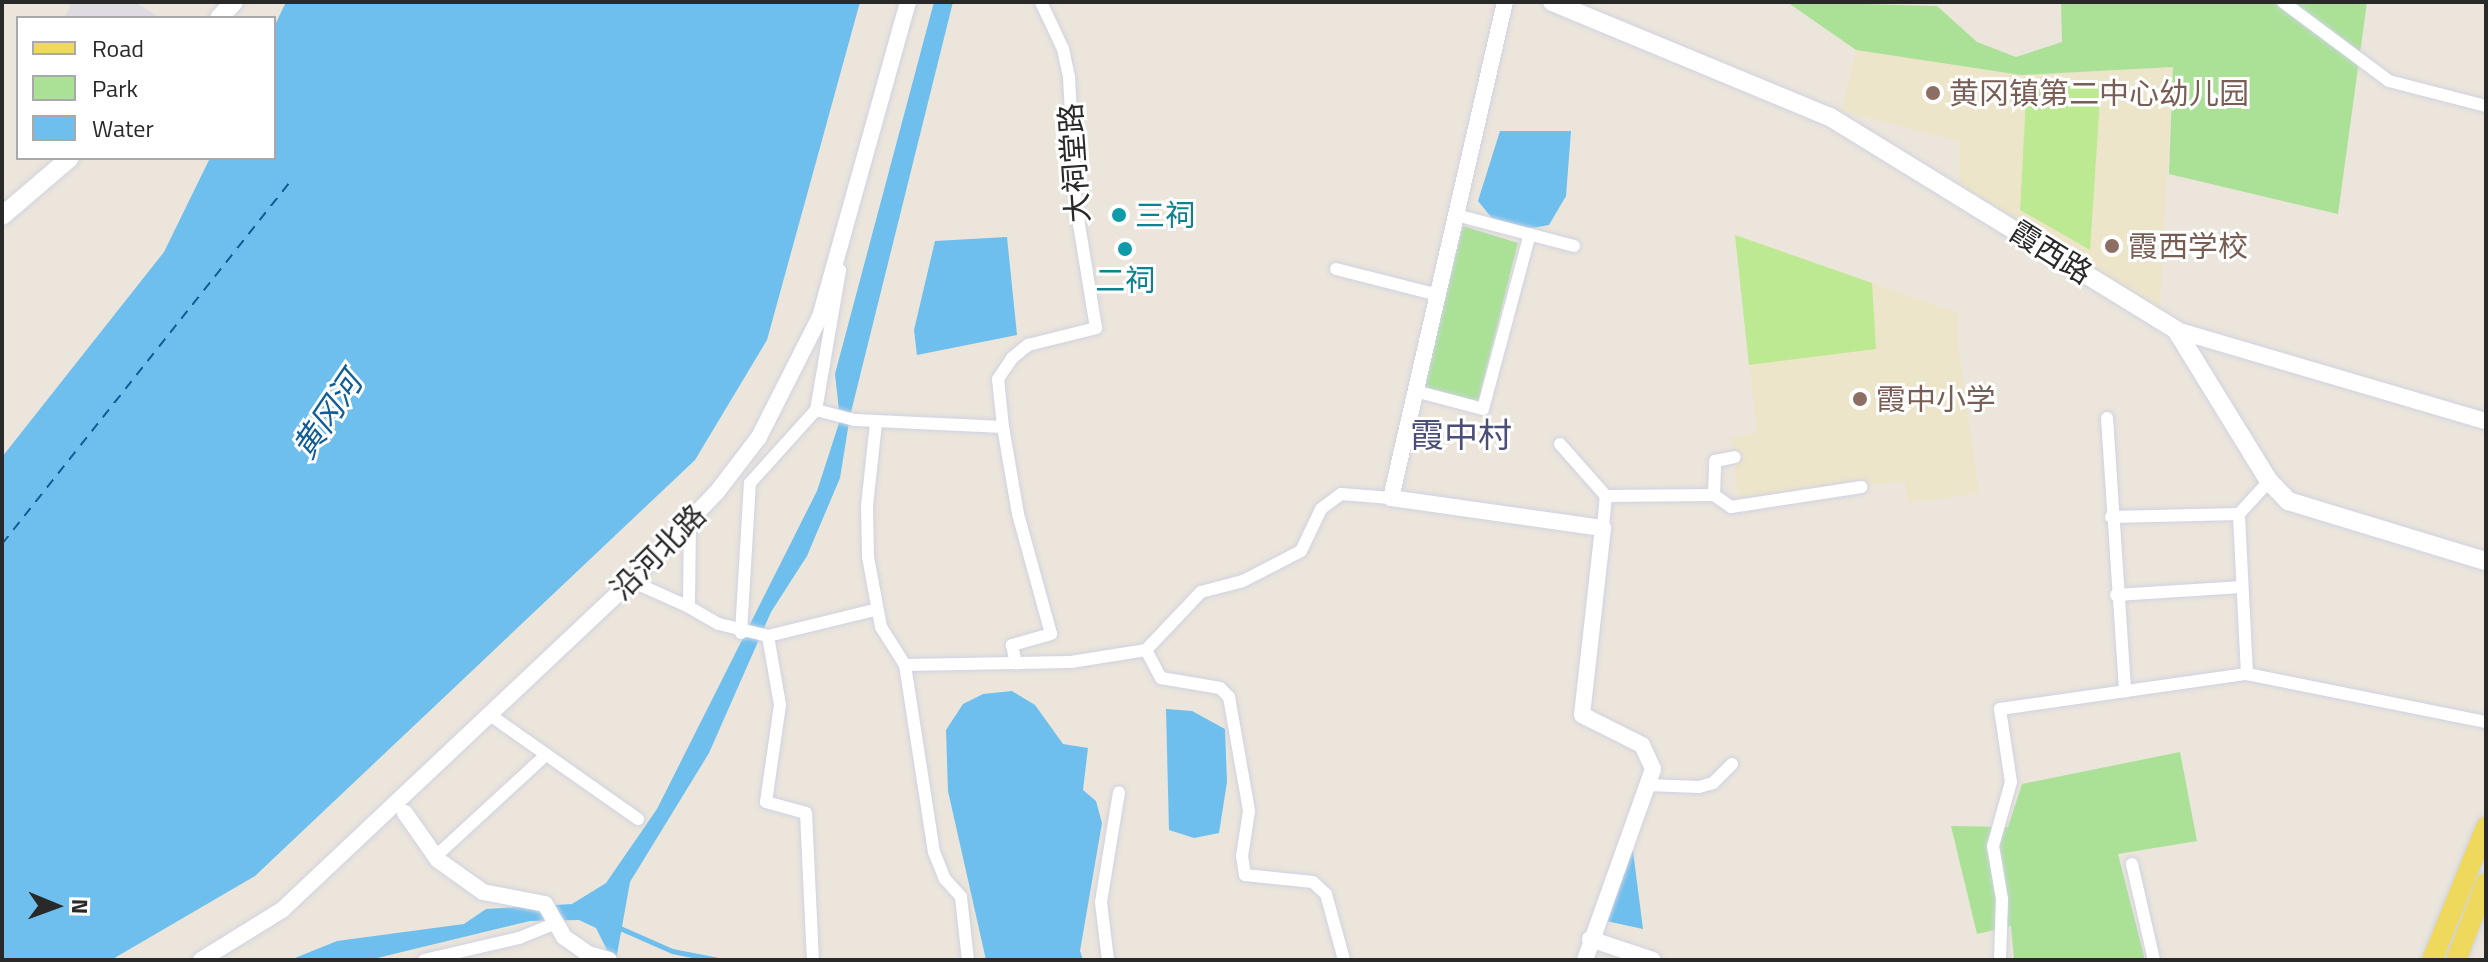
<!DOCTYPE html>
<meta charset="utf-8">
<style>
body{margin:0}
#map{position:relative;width:2488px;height:962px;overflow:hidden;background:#ebe5db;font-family:"Titillium Web","Noto Sans SC",sans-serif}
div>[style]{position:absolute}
.industrial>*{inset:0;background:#dedbe3}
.education>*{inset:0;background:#ede5ca}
.green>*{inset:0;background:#aae197}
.pitch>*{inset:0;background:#bde993}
.water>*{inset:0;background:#6ebfed}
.stream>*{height:5px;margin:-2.5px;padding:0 2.5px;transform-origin:2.5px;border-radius:2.5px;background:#6ebfed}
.ferry>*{height:2px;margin-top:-1px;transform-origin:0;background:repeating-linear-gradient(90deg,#0f5c97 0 10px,transparent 0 18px)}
.roads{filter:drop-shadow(0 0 2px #d0d2e2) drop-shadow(0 0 2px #d0d2e2)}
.minor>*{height:12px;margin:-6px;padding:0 6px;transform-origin:6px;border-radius:6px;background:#fff}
.tertiary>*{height:16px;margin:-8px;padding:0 8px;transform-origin:8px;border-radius:8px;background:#fff}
.secondary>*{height:18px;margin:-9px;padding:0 9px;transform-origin:9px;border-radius:9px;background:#fff}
.primary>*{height:20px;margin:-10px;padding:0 10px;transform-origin:10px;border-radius:10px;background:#eed95c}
.dots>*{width:22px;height:22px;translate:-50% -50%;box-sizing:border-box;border:4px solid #fff;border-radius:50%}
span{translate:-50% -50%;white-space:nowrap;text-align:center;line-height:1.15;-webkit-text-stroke:6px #fff;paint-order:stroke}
.education-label{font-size:30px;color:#785e54}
.left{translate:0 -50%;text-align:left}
.street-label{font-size:30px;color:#292929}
.culture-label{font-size:30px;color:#0d838f}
.water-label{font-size:32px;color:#0f5c97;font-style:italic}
.quarter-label{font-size:34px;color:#4a4e79}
.frame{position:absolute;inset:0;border:4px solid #292929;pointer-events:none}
.legend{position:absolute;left:16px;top:16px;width:260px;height:144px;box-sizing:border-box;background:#fff;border:2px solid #a9a9a9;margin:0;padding:10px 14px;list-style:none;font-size:24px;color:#292929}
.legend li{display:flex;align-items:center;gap:16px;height:40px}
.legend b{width:40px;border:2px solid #a9a9a9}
.north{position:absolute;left:16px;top:866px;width:80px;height:80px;-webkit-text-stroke:6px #fff;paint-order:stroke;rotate:91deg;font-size:22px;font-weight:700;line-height:32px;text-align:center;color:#292929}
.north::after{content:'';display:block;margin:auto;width:28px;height:36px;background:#292929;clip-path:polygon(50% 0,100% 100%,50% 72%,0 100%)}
</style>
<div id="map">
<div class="industrial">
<div style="clip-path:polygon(65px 2px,135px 2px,160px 18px,64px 18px,71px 6px)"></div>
</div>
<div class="education">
<div style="clip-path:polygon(1856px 50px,2021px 75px,2173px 67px,2160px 309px,1960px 184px,1960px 142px,1842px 111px)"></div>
<div style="clip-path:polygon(1735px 235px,1959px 313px,1957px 335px,1979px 493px,1908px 503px,1905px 481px,1868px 485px,1865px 479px,1738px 499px,1731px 437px,1757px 433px)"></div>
</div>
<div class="green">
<div style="clip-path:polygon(1787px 2px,1937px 6px,1977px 42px,2016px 57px,2062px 42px,2061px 2px,2367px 2px,2338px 214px,2169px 174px,2173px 67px,2021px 75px,1856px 50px)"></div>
<div style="clip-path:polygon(1463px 226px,1518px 243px,1478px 402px,1423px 388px)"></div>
<div style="clip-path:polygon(2180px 752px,2197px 841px,2118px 854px,2145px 960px,2014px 960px,2011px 926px,1977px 934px,1951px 826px,2008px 827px,2022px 784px)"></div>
</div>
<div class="pitch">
<div style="clip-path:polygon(2027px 81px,2101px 84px,2090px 250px,2020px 210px)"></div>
<div style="clip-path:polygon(1735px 235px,1872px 283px,1876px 349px,1749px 365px)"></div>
</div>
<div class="water">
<div style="clip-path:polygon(286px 2px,860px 2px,767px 340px,695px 460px,255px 876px,111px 960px,2px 960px,2px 457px,164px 252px,210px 158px,274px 158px,274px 27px)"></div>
<div style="clip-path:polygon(934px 2px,953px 2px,850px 416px,840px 478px,807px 556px,771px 612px,709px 753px,630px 882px,616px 960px,604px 960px,607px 950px,596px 928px,579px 920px,530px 921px,369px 960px,290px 960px,337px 941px,464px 924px,486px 909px,572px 904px,606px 883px,657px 809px,817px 491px,840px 420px,835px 374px)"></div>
<div style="clip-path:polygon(1500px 131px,1571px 131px,1566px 196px,1549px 225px,1527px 229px,1495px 222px,1478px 201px)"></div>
<div style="clip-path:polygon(1007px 237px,1017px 335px,917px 355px,914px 330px,935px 241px)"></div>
<div style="clip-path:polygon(1012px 691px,1035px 705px,1063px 744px,1088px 748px,1083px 790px,1096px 801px,1102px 823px,1080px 951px,1083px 960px,986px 960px,948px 791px,946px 730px,963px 704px,983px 694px)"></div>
<div style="clip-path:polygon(1166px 709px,1192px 711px,1225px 729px,1227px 782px,1219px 833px,1194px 838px,1169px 830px)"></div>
<div style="clip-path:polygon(1633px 851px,1643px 929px,1606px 921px,1622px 863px)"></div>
</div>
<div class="stream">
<div style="left:613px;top:925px;width:64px;rotate:23.8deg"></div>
<div style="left:672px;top:951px;width:47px;rotate:11.1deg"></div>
</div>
<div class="ferry">
<div style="left:2px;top:544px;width:463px;rotate:-51.5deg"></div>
</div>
<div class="roads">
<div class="minor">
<div style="left:2283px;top:2px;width:132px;rotate:36.7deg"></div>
<div style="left:2389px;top:81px;width:100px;rotate:14.5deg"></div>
<div style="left:1456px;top:215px;width:122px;rotate:14.7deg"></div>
<div style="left:1336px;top:269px;width:105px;rotate:14.3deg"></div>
<div style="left:840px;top:270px;width:142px;rotate:99.7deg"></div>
<div style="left:816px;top:410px;width:40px;rotate:14.4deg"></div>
<div style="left:855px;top:420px;width:148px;rotate:2.7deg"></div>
<div style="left:1003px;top:427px;width:48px;rotate:-95.9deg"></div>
<div style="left:998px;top:379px;width:25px;rotate:-56deg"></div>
<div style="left:1012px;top:358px;width:21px;rotate:-39deg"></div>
<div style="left:1028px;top:345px;width:70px;rotate:-14deg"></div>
<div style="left:1096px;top:328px;width:124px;rotate:-99.3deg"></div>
<div style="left:1076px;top:206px;width:129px;rotate:-93.1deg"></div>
<div style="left:1069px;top:77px;width:29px;rotate:-102deg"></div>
<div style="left:1063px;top:49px;width:52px;rotate:-115.1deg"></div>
<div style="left:1415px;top:391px;width:70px;rotate:14.8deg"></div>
<div style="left:1483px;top:409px;width:181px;rotate:-75deg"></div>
<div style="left:2107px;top:418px;width:274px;rotate:86.2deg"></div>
<div style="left:876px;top:423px;width:83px;rotate:96.2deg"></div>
<div style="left:867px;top:506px;width:51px;rotate:88.9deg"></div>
<div style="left:868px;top:557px;width:71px;rotate:79.5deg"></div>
<div style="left:881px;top:627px;width:45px;rotate:57.7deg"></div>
<div style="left:905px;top:665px;width:166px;rotate:-1deg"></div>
<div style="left:1071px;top:662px;width:76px;rotate:-9.1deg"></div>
<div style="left:1146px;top:650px;width:80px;rotate:-46.5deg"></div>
<div style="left:1201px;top:592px;width:43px;rotate:-14.7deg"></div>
<div style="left:1243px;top:581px;width:65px;rotate:-27.3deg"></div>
<div style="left:1301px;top:551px;width:47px;rotate:-64.5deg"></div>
<div style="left:1321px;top:509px;width:25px;rotate:-37deg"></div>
<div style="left:1341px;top:494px;width:50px;rotate:4.6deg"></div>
<div style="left:1003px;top:427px;width:88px;rotate:80.2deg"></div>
<div style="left:1018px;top:514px;width:124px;rotate:74.6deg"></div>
<div style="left:1051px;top:634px;width:41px;rotate:164.2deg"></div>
<div style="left:1012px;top:645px;width:19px;rotate:78deg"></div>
<div style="left:1560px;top:444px;width:69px;rotate:48.5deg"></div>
<div style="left:1714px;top:495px;width:34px;rotate:-88deg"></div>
<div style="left:1715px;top:461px;width:20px;rotate:-11deg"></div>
<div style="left:2111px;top:517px;width:128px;rotate:-1.3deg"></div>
<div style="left:690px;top:521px;width:86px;rotate:90.7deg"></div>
<div style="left:689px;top:607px;width:34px;rotate:30deg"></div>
<div style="left:719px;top:624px;width:50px;rotate:13.8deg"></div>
<div style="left:768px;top:636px;width:110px;rotate:-13.7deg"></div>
<div style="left:1603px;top:528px;width:32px;rotate:-85deg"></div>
<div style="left:1606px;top:496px;width:108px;rotate:-0.5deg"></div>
<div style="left:1714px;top:495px;width:21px;rotate:35deg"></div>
<div style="left:1731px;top:507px;width:132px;rotate:-8.7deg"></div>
<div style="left:631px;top:581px;width:64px;rotate:24.1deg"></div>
<div style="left:2116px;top:595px;width:126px;rotate:-3.6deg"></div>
<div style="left:741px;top:633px;width:150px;rotate:-86.6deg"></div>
<div style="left:750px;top:483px;width:98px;rotate:-47.9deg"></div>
<div style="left:768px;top:636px;width:70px;rotate:80.1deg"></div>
<div style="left:780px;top:705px;width:98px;rotate:98.2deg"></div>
<div style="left:766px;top:802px;width:41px;rotate:15.4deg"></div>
<div style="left:806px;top:813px;width:147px;rotate:87.3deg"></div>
<div style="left:1146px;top:650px;width:32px;rotate:62deg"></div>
<div style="left:1161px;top:678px;width:60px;rotate:9.6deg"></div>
<div style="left:1220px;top:688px;width:13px;rotate:45deg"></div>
<div style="left:1229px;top:697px;width:116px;rotate:80deg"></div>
<div style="left:1249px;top:811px;width:46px;rotate:98.8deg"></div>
<div style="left:1242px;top:856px;width:19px;rotate:81deg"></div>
<div style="left:1245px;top:875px;width:68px;rotate:5.9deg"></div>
<div style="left:1313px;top:882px;width:18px;rotate:43deg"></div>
<div style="left:1326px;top:894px;width:68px;rotate:74.7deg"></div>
<div style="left:905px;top:665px;width:189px;rotate:81.2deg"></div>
<div style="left:934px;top:852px;width:29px;rotate:68deg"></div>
<div style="left:945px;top:879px;width:24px;rotate:48deg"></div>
<div style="left:961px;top:897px;width:63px;rotate:83.7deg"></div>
<div style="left:2247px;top:674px;width:160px;rotate:-92.9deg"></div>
<div style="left:2239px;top:514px;width:45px;rotate:-47.7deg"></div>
<div style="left:490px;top:715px;width:181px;rotate:35.1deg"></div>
<div style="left:1647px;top:785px;width:52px;rotate:2.2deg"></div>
<div style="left:1699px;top:787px;width:15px;rotate:-16deg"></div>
<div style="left:1713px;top:783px;width:27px;rotate:-45deg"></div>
<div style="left:436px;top:856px;width:149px;rotate:-42.6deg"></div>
<div style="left:2132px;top:864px;width:98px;rotate:77.1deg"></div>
<div style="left:424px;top:960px;width:98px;rotate:-13deg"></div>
<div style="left:519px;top:938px;width:38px;rotate:-22deg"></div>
<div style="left:1108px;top:960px;width:58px;rotate:-96.9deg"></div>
<div style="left:1101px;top:902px;width:111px;rotate:-80.7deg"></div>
<div style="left:2000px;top:960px;width:61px;rotate:-88.1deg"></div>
<div style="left:2002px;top:899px;width:54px;rotate:-99.6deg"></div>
<div style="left:1993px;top:846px;width:66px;rotate:-74.3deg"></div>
<div style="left:2011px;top:782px;width:74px;rotate:-98.6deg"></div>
<div style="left:2000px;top:709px;width:249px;rotate:-8.1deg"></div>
<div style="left:2247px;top:674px;width:244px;rotate:11.4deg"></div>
</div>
<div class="tertiary">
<div style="left:1505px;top:2px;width:509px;rotate:102.94deg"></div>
<div style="left:1391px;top:498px;width:214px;rotate:8.1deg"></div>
<div style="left:1603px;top:528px;width:188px;rotate:96.4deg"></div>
<div style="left:1582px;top:715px;width:67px;rotate:26.6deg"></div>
<div style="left:1642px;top:745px;width:26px;rotate:65deg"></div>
<div style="left:1653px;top:769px;width:203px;rotate:109.6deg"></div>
<div style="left:2176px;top:330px;width:323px;rotate:16.4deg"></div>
<div style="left:405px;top:813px;width:57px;rotate:54.9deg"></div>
<div style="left:438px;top:860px;width:55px;rotate:35.4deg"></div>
<div style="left:483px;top:892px;width:63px;rotate:11deg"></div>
<div style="left:545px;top:904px;width:38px;rotate:60deg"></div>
<div style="left:564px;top:937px;width:29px;rotate:35deg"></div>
<div style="left:588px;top:954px;width:22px;rotate:16deg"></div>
<div style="left:1590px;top:939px;width:66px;rotate:18.4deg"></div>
<div style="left:201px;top:960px;width:95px;rotate:-31.7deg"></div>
<div style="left:282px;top:910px;width:480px;rotate:-43.3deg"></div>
<div style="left:631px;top:581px;width:124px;rotate:-46deg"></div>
<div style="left:717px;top:492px;width:69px;rotate:-52.6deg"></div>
<div style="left:759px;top:437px;width:135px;rotate:-63.1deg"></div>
<div style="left:820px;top:317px;width:327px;rotate:-74.4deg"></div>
</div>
<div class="secondary">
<div style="left:1552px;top:2px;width:301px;rotate:22.5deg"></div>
<div style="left:1830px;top:117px;width:406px;rotate:31.6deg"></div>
<div style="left:2176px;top:330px;width:177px;rotate:58.4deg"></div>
<div style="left:2269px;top:481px;width:28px;rotate:46deg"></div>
<div style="left:2288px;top:501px;width:207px;rotate:16.9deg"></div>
<div style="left:219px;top:18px;width:22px;rotate:-47deg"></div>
<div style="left:2px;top:216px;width:89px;rotate:-40.5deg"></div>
</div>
<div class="primary">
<div style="left:2432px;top:960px;width:144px;rotate:-67.9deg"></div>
<div style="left:2456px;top:960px;width:83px;rotate:-68.7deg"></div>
</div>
</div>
<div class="dots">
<div style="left:1933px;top:93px;background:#8d6e63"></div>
<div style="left:1119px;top:215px;background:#0f9aa8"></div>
<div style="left:2112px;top:246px;background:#8d6e63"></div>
<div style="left:1125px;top:249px;background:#0f9aa8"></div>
<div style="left:1860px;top:399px;background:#8d6e63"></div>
</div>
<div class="education-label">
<span class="left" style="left:1949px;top:93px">黄冈镇第二中心幼儿园</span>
<span class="left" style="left:2128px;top:246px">霞西学校</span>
<span class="left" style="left:1876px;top:399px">霞中小学</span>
</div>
<div class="street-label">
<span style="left:1074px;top:163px;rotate:-94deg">大祠堂路</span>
<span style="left:2051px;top:252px;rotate:32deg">霞西路</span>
<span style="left:658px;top:552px;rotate:-45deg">沿河北路</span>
</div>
<div class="culture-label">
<span class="left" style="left:1135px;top:215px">三祠</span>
<span style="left:1125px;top:280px">二祠</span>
</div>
<div class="water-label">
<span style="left:327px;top:415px;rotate:-56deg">黄冈河</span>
</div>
<div class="quarter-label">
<span style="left:1461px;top:435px">霞中村</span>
</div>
<div class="frame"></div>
<ul class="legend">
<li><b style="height:10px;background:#eed95c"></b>Road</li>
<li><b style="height:22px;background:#aae197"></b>Park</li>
<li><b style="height:22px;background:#6ebfed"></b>Water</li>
</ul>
<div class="north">N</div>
</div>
